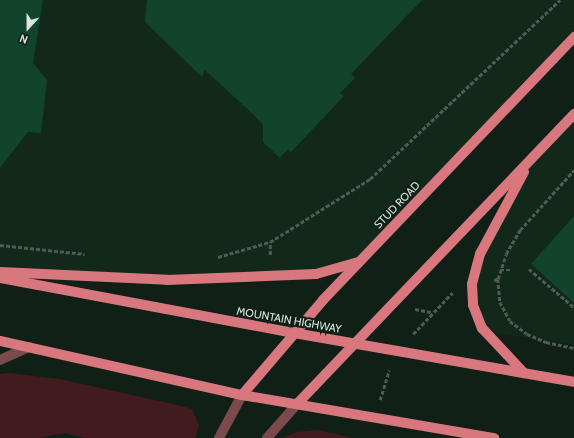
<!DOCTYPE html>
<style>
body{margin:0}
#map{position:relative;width:574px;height:438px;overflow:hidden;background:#102017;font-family:Cabin,sans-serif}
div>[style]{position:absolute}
.built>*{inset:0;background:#11281b}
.green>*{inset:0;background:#421b1f}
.building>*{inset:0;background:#12432c}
.path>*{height:2.5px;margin-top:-1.25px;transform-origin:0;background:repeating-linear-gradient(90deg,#4e5c54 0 4px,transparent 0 6px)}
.service>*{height:10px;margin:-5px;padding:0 5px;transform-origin:5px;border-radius:5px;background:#7a4a4d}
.minor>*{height:10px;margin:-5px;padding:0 5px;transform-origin:5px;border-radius:5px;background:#7a4a4d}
.primary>*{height:10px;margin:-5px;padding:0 5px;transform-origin:5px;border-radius:5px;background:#d9777e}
span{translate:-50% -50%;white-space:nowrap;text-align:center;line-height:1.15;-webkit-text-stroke:4px #102017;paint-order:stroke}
.street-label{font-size:11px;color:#dce6e0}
.north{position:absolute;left:8px;top:8px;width:40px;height:40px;-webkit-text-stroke:3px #102017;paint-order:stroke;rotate:201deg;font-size:11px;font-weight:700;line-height:16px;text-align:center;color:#dce6e0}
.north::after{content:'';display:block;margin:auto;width:14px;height:18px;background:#dce6e0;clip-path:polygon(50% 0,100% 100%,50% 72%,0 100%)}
</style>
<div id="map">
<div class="built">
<div style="clip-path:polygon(0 0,574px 0,574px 37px,359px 262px,330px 271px,228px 278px,0 272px)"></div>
<div style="clip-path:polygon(574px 114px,574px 345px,486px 332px,482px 328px,473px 274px,531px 160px)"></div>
</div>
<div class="green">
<div style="clip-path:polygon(9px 373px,59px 379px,173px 404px,192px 409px,199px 426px,195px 438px,85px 438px,64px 433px,39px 438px,0 438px,0 374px)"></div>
<div style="clip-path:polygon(319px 430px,353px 438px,283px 438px,296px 432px)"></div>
</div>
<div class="building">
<div style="clip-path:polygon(0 0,43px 0,33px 63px,47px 80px,41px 133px,28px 132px,0 168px)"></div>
<div style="clip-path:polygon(147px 0,422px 0,351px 74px,355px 78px,340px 93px,344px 96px,291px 152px,288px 149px,280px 158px,263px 142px,263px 125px,255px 116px,205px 70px,202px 77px,145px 22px)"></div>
<div style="clip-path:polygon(574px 216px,574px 303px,531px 264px)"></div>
</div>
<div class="path">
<div style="left:0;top:245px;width:85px;rotate:6deg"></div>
<div style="left:270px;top:255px;width:13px;rotate:-90deg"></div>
<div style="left:218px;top:257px;width:54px;rotate:-16.1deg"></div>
<div style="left:270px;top:242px;width:118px;rotate:-32.2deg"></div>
<div style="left:370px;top:179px;width:261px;rotate:-43.3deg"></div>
<div style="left:529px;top:269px;width:59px;rotate:40.2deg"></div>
<div style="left:500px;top:270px;width:10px"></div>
<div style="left:498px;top:279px;width:23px;rotate:85deg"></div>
<div style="left:500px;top:302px;width:21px;rotate:62deg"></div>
<div style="left:510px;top:321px;width:21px;rotate:37deg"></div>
<div style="left:527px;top:334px;width:21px;rotate:23deg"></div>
<div style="left:546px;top:342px;width:29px;rotate:12deg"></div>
<div style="left:494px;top:280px;width:4px;rotate:-14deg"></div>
<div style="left:498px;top:279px;width:26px;rotate:-72deg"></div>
<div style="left:506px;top:254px;width:28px;rotate:-60deg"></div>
<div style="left:520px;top:230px;width:81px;rotate:-48deg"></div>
<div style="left:415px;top:309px;width:16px;rotate:11deg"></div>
<div style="left:413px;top:334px;width:57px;rotate:-46.4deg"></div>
<div style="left:380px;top:400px;width:31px;rotate:-73deg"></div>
</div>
<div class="service">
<div style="left:0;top:360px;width:32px;rotate:-24deg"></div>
</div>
<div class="minor">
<div style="left:219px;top:438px;width:49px;rotate:-61.9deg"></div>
<div style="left:267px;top:438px;width:47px;rotate:-48.5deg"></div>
</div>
<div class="primary">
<div style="left:524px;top:172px;width:93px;rotate:118.2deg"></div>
<div style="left:480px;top:254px;width:31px;rotate:105deg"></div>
<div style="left:472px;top:284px;width:21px;rotate:87deg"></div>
<div style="left:473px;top:305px;width:25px;rotate:69deg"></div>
<div style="left:482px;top:328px;width:62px;rotate:47deg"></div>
<div style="left:0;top:272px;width:167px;rotate:2.7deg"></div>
<div style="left:167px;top:280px;width:149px;rotate:-2.3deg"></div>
<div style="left:316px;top:274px;width:44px;rotate:-15.9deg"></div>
<div style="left:0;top:278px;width:299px;rotate:10.6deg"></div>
<div style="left:294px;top:333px;width:284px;rotate:9.9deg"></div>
<div style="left:0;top:341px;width:248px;rotate:12.6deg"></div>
<div style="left:242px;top:395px;width:256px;rotate:9.7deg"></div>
<div style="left:242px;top:395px;width:125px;rotate:-49.5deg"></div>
<div style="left:323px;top:300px;width:364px;rotate:-46.3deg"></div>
<div style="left:298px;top:403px;width:400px;rotate:-46.3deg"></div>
</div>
<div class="street-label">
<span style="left:397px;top:205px;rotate:-46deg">STUD ROAD</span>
<span style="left:289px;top:320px;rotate:10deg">MOUNTAIN HIGHWAY</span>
</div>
<div class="north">N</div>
</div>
